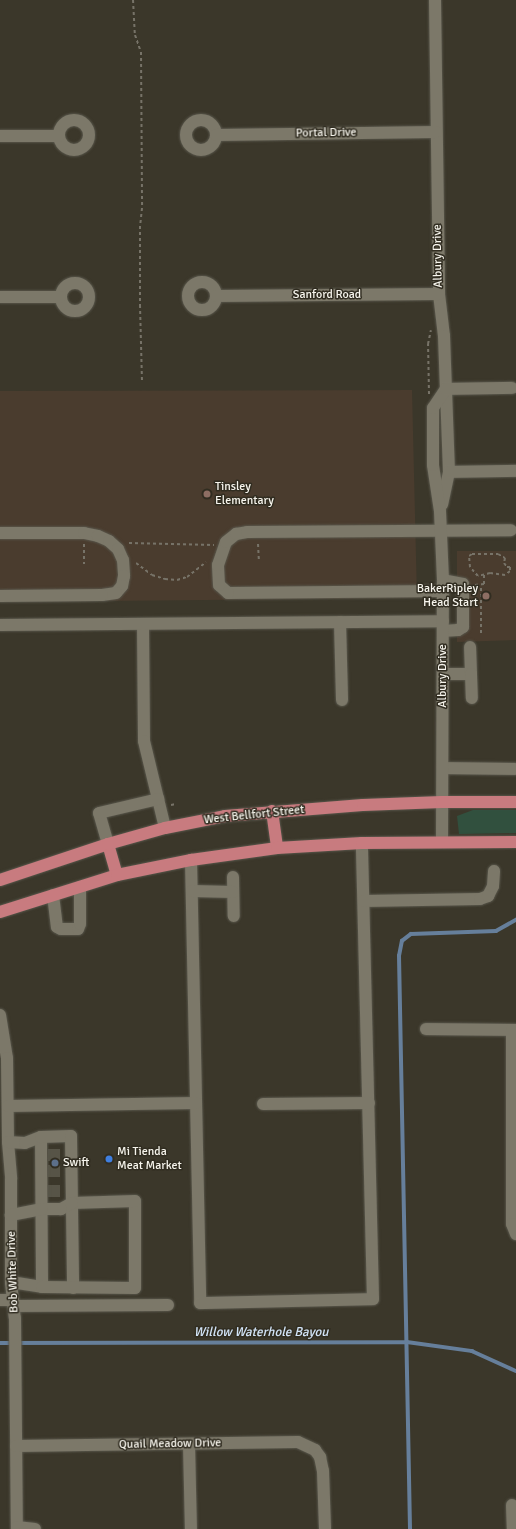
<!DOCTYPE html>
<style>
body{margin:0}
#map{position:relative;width:516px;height:1529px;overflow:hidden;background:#3b372a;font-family:Signika,sans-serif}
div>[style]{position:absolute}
.education>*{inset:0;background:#4a3c2e}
.green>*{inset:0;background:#31503e}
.stream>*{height:3.5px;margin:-1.75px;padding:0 1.75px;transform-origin:1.75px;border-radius:1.75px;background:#667f9b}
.minor-tunnel>*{height:12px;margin-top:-6px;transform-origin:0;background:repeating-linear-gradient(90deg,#575447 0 12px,transparent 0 18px)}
.path>*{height:2px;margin-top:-1px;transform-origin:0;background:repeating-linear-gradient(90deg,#777368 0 3px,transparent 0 6px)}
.roads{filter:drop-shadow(0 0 1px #59574c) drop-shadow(0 0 1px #59574c)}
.minor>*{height:12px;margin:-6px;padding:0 6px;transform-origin:6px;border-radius:6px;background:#7c7869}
.minor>.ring{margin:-6px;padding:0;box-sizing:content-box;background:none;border:12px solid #7c7869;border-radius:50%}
.major>*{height:12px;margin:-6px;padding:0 6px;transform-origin:6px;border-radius:6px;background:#c87b7f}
.dots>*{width:11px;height:11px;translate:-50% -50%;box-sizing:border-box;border:2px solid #312d21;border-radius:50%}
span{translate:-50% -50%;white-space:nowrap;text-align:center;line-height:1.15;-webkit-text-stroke:3px #312d21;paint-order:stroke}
.street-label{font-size:12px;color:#f7f5ed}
.poi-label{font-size:12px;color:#f7f5ed}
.left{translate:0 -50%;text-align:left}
.right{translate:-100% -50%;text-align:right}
.water-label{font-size:13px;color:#d2e4f7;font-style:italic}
</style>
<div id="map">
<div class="education">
<div style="clip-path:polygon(412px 390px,417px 598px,0 602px,0 391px)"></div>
<div style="clip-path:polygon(457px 551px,516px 551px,516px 640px,457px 642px)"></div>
</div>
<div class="green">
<div style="clip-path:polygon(473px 810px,516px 810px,516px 833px,459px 834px,457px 816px)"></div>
</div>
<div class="stream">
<div style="left:0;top:1343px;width:407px;rotate:-0.1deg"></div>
<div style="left:407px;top:1342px;width:66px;rotate:7.9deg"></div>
<div style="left:472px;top:1351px;width:48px;rotate:24.4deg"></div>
<div style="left:410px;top:1529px;width:573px;rotate:-91.1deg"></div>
<div style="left:399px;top:956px;width:15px;rotate:-79deg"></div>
<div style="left:402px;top:941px;width:11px;rotate:-38deg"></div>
<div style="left:411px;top:934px;width:85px;rotate:-2deg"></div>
<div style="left:496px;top:931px;width:23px;rotate:-29deg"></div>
</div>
<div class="minor-tunnel">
<div style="left:48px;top:1155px;width:14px"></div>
<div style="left:48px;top:1171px;width:14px"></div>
<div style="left:48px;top:1191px;width:14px"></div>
</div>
<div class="path">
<div style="left:133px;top:0;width:35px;rotate:87deg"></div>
<div style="left:135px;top:35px;width:18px;rotate:71deg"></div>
<div style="left:141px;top:52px;width:156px;rotate:89.6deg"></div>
<div style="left:142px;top:208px;width:18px;rotate:96deg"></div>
<div style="left:140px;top:226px;width:79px;rotate:90deg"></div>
<div style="left:140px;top:305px;width:75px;rotate:88.5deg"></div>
<div style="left:429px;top:394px;width:50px;rotate:-91.1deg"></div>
<div style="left:428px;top:344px;width:14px;rotate:-78deg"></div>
<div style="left:129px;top:543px;width:85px;rotate:1.3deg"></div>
<div style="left:84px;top:544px;width:20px;rotate:90deg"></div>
<div style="left:258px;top:544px;width:17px;rotate:87deg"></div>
<div style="left:472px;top:554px;width:26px"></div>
<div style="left:498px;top:554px;width:8px;rotate:30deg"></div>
<div style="left:505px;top:558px;width:5px;rotate:101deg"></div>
<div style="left:504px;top:563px;width:5px;rotate:53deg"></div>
<div style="left:507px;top:567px;width:3px"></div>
<div style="left:510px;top:567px;width:4px;rotate:90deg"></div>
<div style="left:510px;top:571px;width:6px;rotate:141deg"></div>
<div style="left:505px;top:575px;width:15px;rotate:-172deg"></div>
<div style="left:490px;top:573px;width:12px;rotate:166deg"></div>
<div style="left:478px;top:576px;width:12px;rotate:-132deg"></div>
<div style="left:470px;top:567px;width:11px;rotate:-95deg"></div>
<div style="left:469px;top:556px;width:4px;rotate:-34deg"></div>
<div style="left:136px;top:563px;width:20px;rotate:37deg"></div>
<div style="left:152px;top:575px;width:14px;rotate:17deg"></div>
<div style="left:165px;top:579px;width:12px;rotate:5deg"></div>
<div style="left:177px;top:580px;width:10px;rotate:-17deg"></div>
<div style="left:187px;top:577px;width:24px;rotate:-38deg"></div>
<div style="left:475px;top:585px;width:9px;rotate:-6deg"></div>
<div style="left:484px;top:584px;width:9px;rotate:-90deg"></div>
<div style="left:481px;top:633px;width:48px;rotate:-90deg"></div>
<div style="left:171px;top:805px;width:5px;rotate:-11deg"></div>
</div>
<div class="roads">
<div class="minor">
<div style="left:435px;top:0;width:294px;rotate:89.2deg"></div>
<div style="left:439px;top:294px;width:42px;rotate:83.2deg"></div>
<div style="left:444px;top:336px;width:136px;rotate:87.9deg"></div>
<div style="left:449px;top:472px;width:33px;rotate:102deg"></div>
<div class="ring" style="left:59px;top:120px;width:18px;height:18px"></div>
<div class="ring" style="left:186px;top:120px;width:18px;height:18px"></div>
<div style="left:216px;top:135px;width:220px;rotate:-0.8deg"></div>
<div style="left:0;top:136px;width:59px"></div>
<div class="ring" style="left:188px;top:282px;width:16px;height:16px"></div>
<div class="ring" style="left:61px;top:283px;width:16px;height:16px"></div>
<div style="left:216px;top:296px;width:223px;rotate:-0.5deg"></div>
<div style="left:0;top:297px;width:60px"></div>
<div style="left:449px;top:472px;width:67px;rotate:-0.9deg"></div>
<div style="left:0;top:533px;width:84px"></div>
<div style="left:84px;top:533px;width:14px;rotate:12deg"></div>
<div style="left:98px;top:536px;width:12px;rotate:24deg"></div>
<div style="left:109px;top:541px;width:12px;rotate:42deg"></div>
<div style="left:118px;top:549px;width:12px;rotate:66deg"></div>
<div style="left:123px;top:560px;width:16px;rotate:86deg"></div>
<div style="left:124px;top:576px;width:10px;rotate:101deg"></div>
<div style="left:122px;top:586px;width:9px;rotate:131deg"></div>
<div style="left:116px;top:593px;width:14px;rotate:172deg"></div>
<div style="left:102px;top:595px;width:102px;rotate:179.4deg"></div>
<div style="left:443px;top:591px;width:215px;rotate:179.5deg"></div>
<div style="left:228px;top:593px;width:12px;rotate:-138deg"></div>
<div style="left:219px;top:585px;width:20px;rotate:-93deg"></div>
<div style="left:218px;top:565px;width:24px;rotate:-71deg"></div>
<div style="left:226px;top:542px;width:13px;rotate:-39deg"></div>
<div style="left:236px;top:534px;width:11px;rotate:-10deg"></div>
<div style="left:247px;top:532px;width:264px;rotate:-0.4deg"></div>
<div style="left:340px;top:622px;width:78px;rotate:88.5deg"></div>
<div style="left:143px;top:624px;width:117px;rotate:89.5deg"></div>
<div style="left:144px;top:741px;width:89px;rotate:76.4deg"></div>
<div style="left:0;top:625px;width:443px;rotate:-0.5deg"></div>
<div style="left:443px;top:631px;width:15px;rotate:-4deg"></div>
<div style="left:458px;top:630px;width:6px;rotate:-31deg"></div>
<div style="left:463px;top:627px;width:43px;rotate:-90deg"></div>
<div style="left:463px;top:584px;width:20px;rotate:-169deg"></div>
<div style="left:443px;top:674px;width:28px"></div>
<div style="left:471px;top:674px;width:27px;rotate:-92deg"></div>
<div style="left:471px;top:674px;width:24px;rotate:88deg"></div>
<div style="left:443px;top:768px;width:72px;rotate:0.8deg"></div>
<div style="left:442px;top:841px;width:261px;rotate:-89.8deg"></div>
<div style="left:443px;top:580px;width:69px;rotate:-92.5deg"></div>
<div style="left:440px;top:511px;width:47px;rotate:-98.7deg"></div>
<div style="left:433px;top:465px;width:57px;rotate:-90deg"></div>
<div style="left:433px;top:408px;width:23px;rotate:-56deg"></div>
<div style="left:446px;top:389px;width:66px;rotate:-0.9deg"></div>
<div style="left:108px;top:844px;width:32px;rotate:-106deg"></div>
<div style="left:99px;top:813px;width:61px;rotate:-13.3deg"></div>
<div style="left:191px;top:860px;width:443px;rotate:88.8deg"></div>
<div style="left:200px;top:1303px;width:173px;rotate:-1.3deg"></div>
<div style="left:373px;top:1299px;width:456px;rotate:-91.4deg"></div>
<div style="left:233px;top:877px;width:39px;rotate:89deg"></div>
<div style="left:192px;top:891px;width:41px;rotate:1.4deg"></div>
<div style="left:53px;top:895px;width:32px;rotate:83deg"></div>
<div style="left:57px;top:927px;width:4px;rotate:27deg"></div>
<div style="left:61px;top:929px;width:17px"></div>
<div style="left:78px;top:929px;width:5px;rotate:-68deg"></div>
<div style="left:80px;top:924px;width:37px;rotate:-90deg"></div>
<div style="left:364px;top:901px;width:116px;rotate:-1deg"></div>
<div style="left:480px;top:899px;width:9px;rotate:-21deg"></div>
<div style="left:488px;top:896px;width:11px;rotate:-63deg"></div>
<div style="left:493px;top:886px;width:15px;rotate:-86deg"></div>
<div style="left:0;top:1015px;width:44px;rotate:80.8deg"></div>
<div style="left:7px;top:1058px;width:84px;rotate:89.3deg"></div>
<div style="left:8px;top:1142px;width:37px;rotate:85deg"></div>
<div style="left:11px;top:1179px;width:103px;rotate:90deg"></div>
<div style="left:11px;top:1282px;width:36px;rotate:84deg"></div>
<div style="left:15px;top:1318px;width:211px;rotate:89.5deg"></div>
<div style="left:426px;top:1029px;width:90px;rotate:0.6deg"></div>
<div style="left:512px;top:1030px;width:194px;rotate:90deg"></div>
<div style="left:512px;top:1224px;width:11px;rotate:68deg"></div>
<div style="left:263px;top:1104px;width:106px;rotate:-0.5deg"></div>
<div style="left:8px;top:1106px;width:188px;rotate:-0.9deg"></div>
<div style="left:41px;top:1137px;width:150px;rotate:89.6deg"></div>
<div style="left:8px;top:1142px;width:17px;rotate:3deg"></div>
<div style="left:25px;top:1143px;width:17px;rotate:-21deg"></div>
<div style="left:41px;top:1137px;width:30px;rotate:-2deg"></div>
<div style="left:71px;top:1136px;width:152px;rotate:89.2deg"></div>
<div style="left:11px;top:1282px;width:31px;rotate:9deg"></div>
<div style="left:42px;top:1287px;width:93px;rotate:0.6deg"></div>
<div style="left:135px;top:1288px;width:87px;rotate:-90deg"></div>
<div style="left:135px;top:1201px;width:63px;rotate:178.2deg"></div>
<div style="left:72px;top:1203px;width:13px;rotate:151deg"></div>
<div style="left:61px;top:1209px;width:19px;rotate:180deg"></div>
<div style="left:42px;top:1209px;width:32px;rotate:169deg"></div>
<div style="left:0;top:1300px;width:13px"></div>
<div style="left:14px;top:1306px;width:154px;rotate:-0.4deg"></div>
<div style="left:189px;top:1444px;width:85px;rotate:88.7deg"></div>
<div style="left:16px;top:1446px;width:282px;rotate:-0.8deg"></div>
<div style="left:298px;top:1442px;width:19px;rotate:25deg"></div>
<div style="left:315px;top:1450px;width:9px;rotate:54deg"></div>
<div style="left:320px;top:1457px;width:14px;rotate:78deg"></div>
<div style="left:323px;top:1471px;width:58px;rotate:88deg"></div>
<div style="left:512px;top:1505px;width:24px;rotate:88deg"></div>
<div style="left:17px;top:1527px;width:18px;rotate:6deg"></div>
</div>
<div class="major">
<div style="left:272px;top:811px;width:37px;rotate:82deg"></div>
<div style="left:108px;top:844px;width:32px;rotate:74deg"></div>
<div style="left:0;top:880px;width:114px;rotate:-18.4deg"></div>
<div style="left:108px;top:844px;width:59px;rotate:-15.7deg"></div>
<div style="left:165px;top:828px;width:61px;rotate:-11.3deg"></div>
<div style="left:225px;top:816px;width:138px;rotate:-4.6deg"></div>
<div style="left:363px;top:805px;width:79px;rotate:-2.2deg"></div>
<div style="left:442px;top:802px;width:74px"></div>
<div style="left:0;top:912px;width:123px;rotate:-17.5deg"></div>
<div style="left:117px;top:875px;width:76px;rotate:-11.5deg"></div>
<div style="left:191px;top:860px;width:87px;rotate:-7.9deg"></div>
<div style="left:277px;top:848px;width:85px;rotate:-3.4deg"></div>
<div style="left:362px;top:843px;width:154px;rotate:-0.4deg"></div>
</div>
</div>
<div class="dots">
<div style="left:207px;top:494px;background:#8d6e63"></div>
<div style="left:486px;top:596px;background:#8d6e63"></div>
<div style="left:109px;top:1159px;background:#3f7fe0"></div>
<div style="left:55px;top:1163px;background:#5c6f8a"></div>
</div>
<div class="street-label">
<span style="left:326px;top:133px;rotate:-1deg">Portal Drive</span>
<span style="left:438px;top:256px;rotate:-91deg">Albury Drive</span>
<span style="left:327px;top:295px">Sanford Road</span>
<span style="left:443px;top:676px;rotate:-90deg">Albury Drive</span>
<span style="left:254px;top:815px;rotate:-6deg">West Bellfort Street</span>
<span style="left:13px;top:1272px;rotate:-92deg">Bob White Drive</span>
<span style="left:170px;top:1444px;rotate:-1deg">Quail Meadow Drive</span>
</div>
<div class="poi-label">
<span class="left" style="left:215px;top:494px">Tinsley<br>Elementary</span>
<span class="right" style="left:478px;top:596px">BakerRipley<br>Head Start</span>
<span class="left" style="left:117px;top:1159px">Mi Tienda<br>Meat Market</span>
<span class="left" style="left:63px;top:1163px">Swift</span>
</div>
<div class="water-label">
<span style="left:261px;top:1332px">Willow Waterhole Bayou</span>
</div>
</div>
